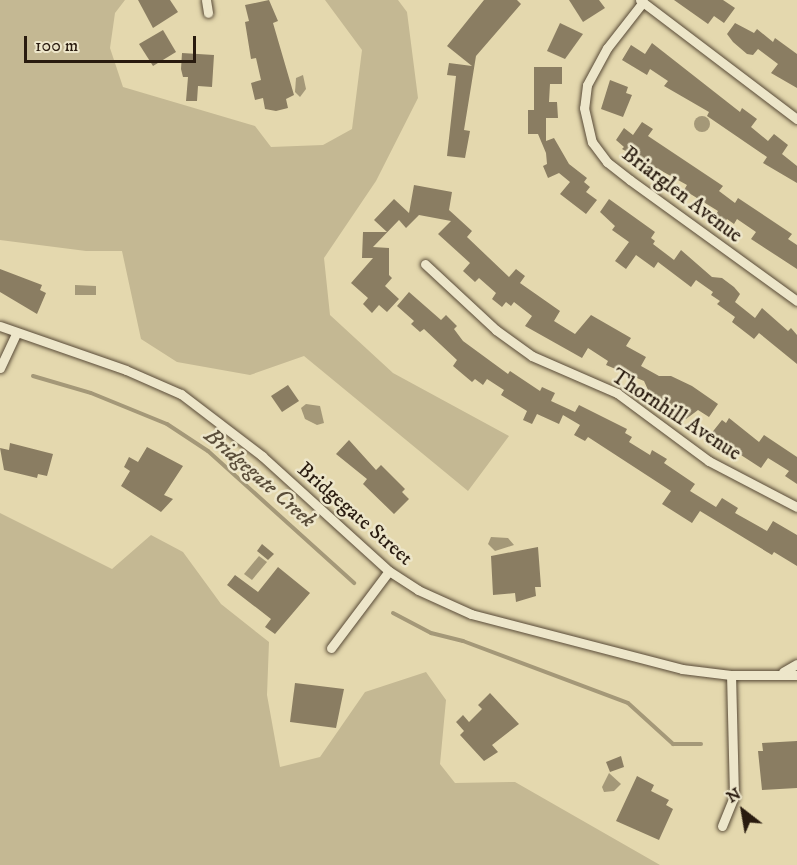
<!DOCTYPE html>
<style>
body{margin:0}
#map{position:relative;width:797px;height:865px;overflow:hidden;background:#e4d8ae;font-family:"IM FELL DW Pica",serif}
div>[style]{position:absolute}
.green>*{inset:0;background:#c4b893}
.water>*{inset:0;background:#a49878}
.round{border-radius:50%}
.stream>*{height:4px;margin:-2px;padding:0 2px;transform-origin:2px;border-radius:2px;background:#a49878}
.building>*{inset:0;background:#8a7d62}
.roads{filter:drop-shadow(0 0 2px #584a37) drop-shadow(0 0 2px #584a37)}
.street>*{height:9px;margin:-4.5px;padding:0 4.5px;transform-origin:4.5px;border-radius:4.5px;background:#ede6ca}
span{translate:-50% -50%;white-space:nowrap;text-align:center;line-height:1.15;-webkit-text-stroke:5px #ede6ca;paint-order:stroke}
.street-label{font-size:21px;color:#291b0f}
.water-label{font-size:22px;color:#5a4d39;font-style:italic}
.north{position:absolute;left:713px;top:781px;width:60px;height:60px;-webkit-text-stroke:4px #ede6ca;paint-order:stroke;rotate:329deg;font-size:16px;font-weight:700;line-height:24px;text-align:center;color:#291b0f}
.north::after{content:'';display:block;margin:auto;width:21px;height:27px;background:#291b0f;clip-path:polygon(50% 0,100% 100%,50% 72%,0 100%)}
.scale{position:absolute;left:24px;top:36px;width:172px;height:27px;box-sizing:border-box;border:3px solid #291b0f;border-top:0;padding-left:8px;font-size:18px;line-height:21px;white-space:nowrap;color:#291b0f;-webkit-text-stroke:4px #ede6ca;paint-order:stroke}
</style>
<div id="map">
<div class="green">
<div style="clip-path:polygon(0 0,125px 0,115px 13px,110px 48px,123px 87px,255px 126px,271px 147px,323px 145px,352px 129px,362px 50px,325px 0,398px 0,407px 12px,418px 98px,376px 181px,324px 258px,330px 315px,393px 373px,509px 436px,468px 491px,304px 356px,250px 375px,177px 362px,141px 339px,122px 251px,86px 251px,0 240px)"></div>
<div style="clip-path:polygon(0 513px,112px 569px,151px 535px,183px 552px,221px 604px,269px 642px,267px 695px,280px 767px,320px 757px,365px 692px,426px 672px,446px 700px,440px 764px,455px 783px,515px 782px,660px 865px,0 865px)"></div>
</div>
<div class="water">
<div style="clip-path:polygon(303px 75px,306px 89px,300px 97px,295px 92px,296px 78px)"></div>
<div class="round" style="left:694px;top:116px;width:16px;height:16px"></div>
<div style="clip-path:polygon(75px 285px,96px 286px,96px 295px,75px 295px)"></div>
<div style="clip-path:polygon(306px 404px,320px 406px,324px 423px,317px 425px,305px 419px,301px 408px)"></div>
<div style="clip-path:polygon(491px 537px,508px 538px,514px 545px,495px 551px,488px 544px)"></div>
<div style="clip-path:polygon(259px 556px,267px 562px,252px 580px,244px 574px)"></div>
<div style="clip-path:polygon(609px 773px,621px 784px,614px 791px,604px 792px,602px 787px)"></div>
</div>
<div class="stream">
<div style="left:33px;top:376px;width:60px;rotate:16.3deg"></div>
<div style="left:91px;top:393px;width:82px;rotate:22.2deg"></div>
<div style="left:167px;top:424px;width:49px;rotate:33.4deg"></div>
<div style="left:208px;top:451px;width:197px;rotate:42.1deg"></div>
<div style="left:393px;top:613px;width:43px;rotate:27.8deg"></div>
<div style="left:431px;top:633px;width:33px;rotate:14deg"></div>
<div style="left:463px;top:641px;width:176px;rotate:20.6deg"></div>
<div style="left:628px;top:703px;width:61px;rotate:42.3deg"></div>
<div style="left:673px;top:744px;width:28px"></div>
</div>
<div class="building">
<div style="clip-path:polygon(138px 0,170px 0,178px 12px,153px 28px)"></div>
<div style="clip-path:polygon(269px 0,278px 21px,273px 23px,294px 95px,286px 99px,288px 108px,276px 111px,265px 109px,263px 98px,255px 100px,251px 83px,261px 80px,256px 58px,251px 59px,245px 22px,249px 21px,245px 5px)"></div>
<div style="clip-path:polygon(484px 0,517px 0,521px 4px,476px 56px,464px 130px,470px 131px,465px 158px,447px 156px,456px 76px,447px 75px,449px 63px,472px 66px,447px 46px)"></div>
<div style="clip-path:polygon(569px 0,599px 0,605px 8px,583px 22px)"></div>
<div style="clip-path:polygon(674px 0,723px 0,735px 8px,724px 23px,714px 16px,708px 24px)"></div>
<div style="clip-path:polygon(560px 23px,583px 34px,565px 59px,547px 51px)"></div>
<div style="clip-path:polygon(735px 23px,754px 33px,757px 29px,773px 42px,775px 38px,797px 54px,797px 88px,771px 73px,778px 64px,758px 49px,753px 55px,747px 54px,733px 42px,727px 34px)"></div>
<div style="clip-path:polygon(163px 30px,176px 52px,153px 66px,139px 44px)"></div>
<div style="clip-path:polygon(652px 43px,740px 112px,742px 108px,757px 119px,751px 127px,768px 141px,774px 134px,788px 145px,782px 154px,797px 166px,797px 183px,763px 163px,767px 157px,707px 116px,709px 112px,664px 86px,668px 81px,650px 69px,647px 75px,622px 60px,631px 45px,645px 54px)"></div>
<div style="clip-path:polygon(182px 53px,214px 55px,212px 87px,198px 86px,197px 101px,186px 101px,188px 77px,183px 77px,181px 69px)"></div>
<div style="clip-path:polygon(534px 67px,562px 67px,562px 84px,550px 84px,549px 102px,557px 102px,558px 118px,546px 118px,546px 141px,554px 138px,569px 164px,587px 178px,584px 182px,590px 187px,586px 192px,597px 200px,586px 214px,560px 194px,570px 182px,559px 173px,548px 178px,543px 166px,547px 164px,546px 153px,538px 134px,528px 134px,528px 110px,534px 110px)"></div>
<div style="clip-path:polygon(610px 80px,628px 87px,626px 93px,632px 95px,623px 117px,601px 109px)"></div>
<div style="clip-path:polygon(642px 122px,653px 129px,648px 136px,723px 186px,719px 191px,735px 203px,738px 198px,792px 234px,788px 239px,797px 245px,797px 269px,751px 239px,756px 232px,737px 219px,734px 224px,727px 219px,724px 223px,715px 216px,718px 211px,684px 190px,687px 185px,622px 149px,624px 147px,616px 140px,624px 128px,633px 135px)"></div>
<div style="clip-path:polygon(414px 185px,452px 192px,449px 210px,472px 231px,467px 237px,509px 277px,516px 269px,525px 276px,520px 283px,560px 311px,554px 321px,575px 334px,591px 315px,631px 338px,626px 346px,646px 357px,641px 366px,659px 376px,671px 376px,692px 386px,718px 404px,709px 417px,698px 410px,686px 419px,675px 412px,677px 408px,649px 392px,644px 381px,606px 365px,608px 361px,588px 348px,582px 358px,525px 326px,532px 316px,514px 302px,511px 306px,506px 302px,502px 307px,492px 299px,496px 293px,479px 278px,475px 282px,463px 271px,470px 263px,438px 234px,451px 221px,419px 215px,406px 228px,399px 220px,373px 247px,389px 248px,389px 275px,392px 278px,385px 286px,399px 299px,387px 312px,379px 305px,372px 313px,363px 304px,368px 298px,351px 283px,373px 258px,362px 258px,363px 232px,387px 232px,374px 220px,394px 199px,409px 213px)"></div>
<div style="clip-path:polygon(609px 199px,655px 232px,651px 238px,655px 241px,653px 244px,674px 260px,681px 250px,712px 277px,722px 278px,734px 287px,740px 294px,735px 302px,755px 318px,762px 308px,788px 331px,791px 328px,797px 335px,797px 364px,759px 333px,754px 339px,732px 322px,735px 317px,717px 304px,720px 301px,711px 295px,713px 292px,696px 280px,691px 287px,658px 262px,654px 268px,636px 255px,626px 269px,615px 261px,629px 242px,612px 230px,615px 226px,600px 212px)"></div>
<div style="clip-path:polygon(0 269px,42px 285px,40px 290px,46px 293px,37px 314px,0 292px)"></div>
<div style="clip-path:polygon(409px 292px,441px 320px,446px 315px,457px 326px,454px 329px,463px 341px,508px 374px,510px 371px,540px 391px,542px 387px,555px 393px,551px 401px,575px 412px,579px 405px,627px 429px,625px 433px,632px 437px,629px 442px,650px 455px,652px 450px,667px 459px,664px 463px,695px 484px,690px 491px,716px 507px,722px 498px,738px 508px,735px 513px,767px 531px,773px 521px,797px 535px,797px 566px,774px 552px,772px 555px,700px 511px,692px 523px,662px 504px,671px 491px,588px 437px,585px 441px,574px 435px,580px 425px,563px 415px,559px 424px,537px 414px,532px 424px,523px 420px,527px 411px,501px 395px,504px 390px,487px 379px,483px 385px,475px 379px,472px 382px,453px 366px,457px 360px,424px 329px,420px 332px,411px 324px,414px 321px,397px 306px)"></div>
<div style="clip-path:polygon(288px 385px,299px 401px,282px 412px,271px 396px)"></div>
<div style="clip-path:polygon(729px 418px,759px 442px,764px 435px,797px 457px,797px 484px,785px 476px,789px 471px,768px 458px,761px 468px,710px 435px,722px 420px,726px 423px)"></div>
<div style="clip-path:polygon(349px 440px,376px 470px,381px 465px,405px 489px,402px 492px,409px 499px,394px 514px,363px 484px,367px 479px,336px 454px)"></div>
<div style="clip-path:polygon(10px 443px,53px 454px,47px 476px,38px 474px,37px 478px,4px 470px,0 448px,9px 450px)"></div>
<div style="clip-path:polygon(147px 447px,183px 466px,164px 495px,173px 499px,161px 512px,121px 486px,130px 471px,124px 467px,129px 457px,138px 462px)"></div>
<div style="clip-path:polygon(262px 544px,274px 554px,268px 560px,257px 551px)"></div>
<div style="clip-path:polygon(538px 547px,541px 587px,535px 587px,536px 596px,516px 602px,515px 593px,493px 595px,491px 556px)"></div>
<div style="clip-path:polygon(278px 567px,310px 593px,275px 634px,265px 627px,271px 619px,227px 585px,235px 575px,258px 592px)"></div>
<div style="clip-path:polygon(295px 683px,344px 689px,336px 728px,290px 722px)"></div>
<div style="clip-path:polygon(490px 693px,519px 724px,492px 745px,498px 752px,484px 761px,460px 735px,464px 731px,456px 722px,463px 715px,469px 722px,482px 709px,478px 705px)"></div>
<div style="clip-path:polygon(797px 741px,797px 788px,762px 790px,758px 751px,763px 751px,762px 743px)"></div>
<div style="clip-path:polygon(621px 756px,624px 767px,610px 772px,606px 762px)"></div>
<div style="clip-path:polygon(637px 776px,654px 785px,651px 791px,669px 800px,666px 805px,673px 809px,659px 840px,616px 821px)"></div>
</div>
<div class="roads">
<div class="street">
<div style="left:206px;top:0;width:13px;rotate:81deg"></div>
<div style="left:640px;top:0;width:197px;rotate:37.2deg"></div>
<div style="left:643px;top:2px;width:58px;rotate:128deg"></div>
<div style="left:607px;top:48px;width:42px;rotate:118.4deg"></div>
<div style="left:587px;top:85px;width:23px;rotate:97deg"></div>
<div style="left:584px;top:108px;width:35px;rotate:77deg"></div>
<div style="left:592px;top:142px;width:25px;rotate:53deg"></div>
<div style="left:607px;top:162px;width:29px;rotate:38deg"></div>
<div style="left:630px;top:180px;width:206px;rotate:35.9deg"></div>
<div style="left:425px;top:264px;width:97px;rotate:42.9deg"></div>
<div style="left:496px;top:330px;width:44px;rotate:35.8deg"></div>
<div style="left:532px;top:356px;width:93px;rotate:23.5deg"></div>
<div style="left:617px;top:393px;width:114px;rotate:36.5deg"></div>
<div style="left:709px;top:461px;width:99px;rotate:27.6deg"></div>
<div style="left:0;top:326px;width:133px;rotate:19.2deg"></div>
<div style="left:126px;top:370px;width:60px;rotate:23.6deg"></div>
<div style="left:181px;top:394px;width:102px;rotate:37.4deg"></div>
<div style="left:262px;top:456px;width:171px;rotate:42.2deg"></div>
<div style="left:389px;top:571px;width:35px;rotate:33deg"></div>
<div style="left:418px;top:590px;width:58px;rotate:24.4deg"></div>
<div style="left:471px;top:614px;width:218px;rotate:14.6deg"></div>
<div style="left:682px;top:669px;width:49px;rotate:7deg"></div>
<div style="left:731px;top:675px;width:66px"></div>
<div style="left:0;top:368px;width:38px;rotate:-65deg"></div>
<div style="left:331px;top:648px;width:96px;rotate:-53deg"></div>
<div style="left:783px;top:672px;width:16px;rotate:-30deg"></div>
<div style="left:722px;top:826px;width:32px;rotate:-68deg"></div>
<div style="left:734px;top:796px;width:121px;rotate:-91.4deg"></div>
</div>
</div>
<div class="street-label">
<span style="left:682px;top:195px;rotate:37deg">Briarglen Avenue</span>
<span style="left:676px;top:415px;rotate:33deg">Thornhill Avenue</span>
<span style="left:355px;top:514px;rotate:41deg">Bridgegate Street</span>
</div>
<div class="water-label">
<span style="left:260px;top:478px;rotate:41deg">Bridgegate Creek</span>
</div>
<div class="north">N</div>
<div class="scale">100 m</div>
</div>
